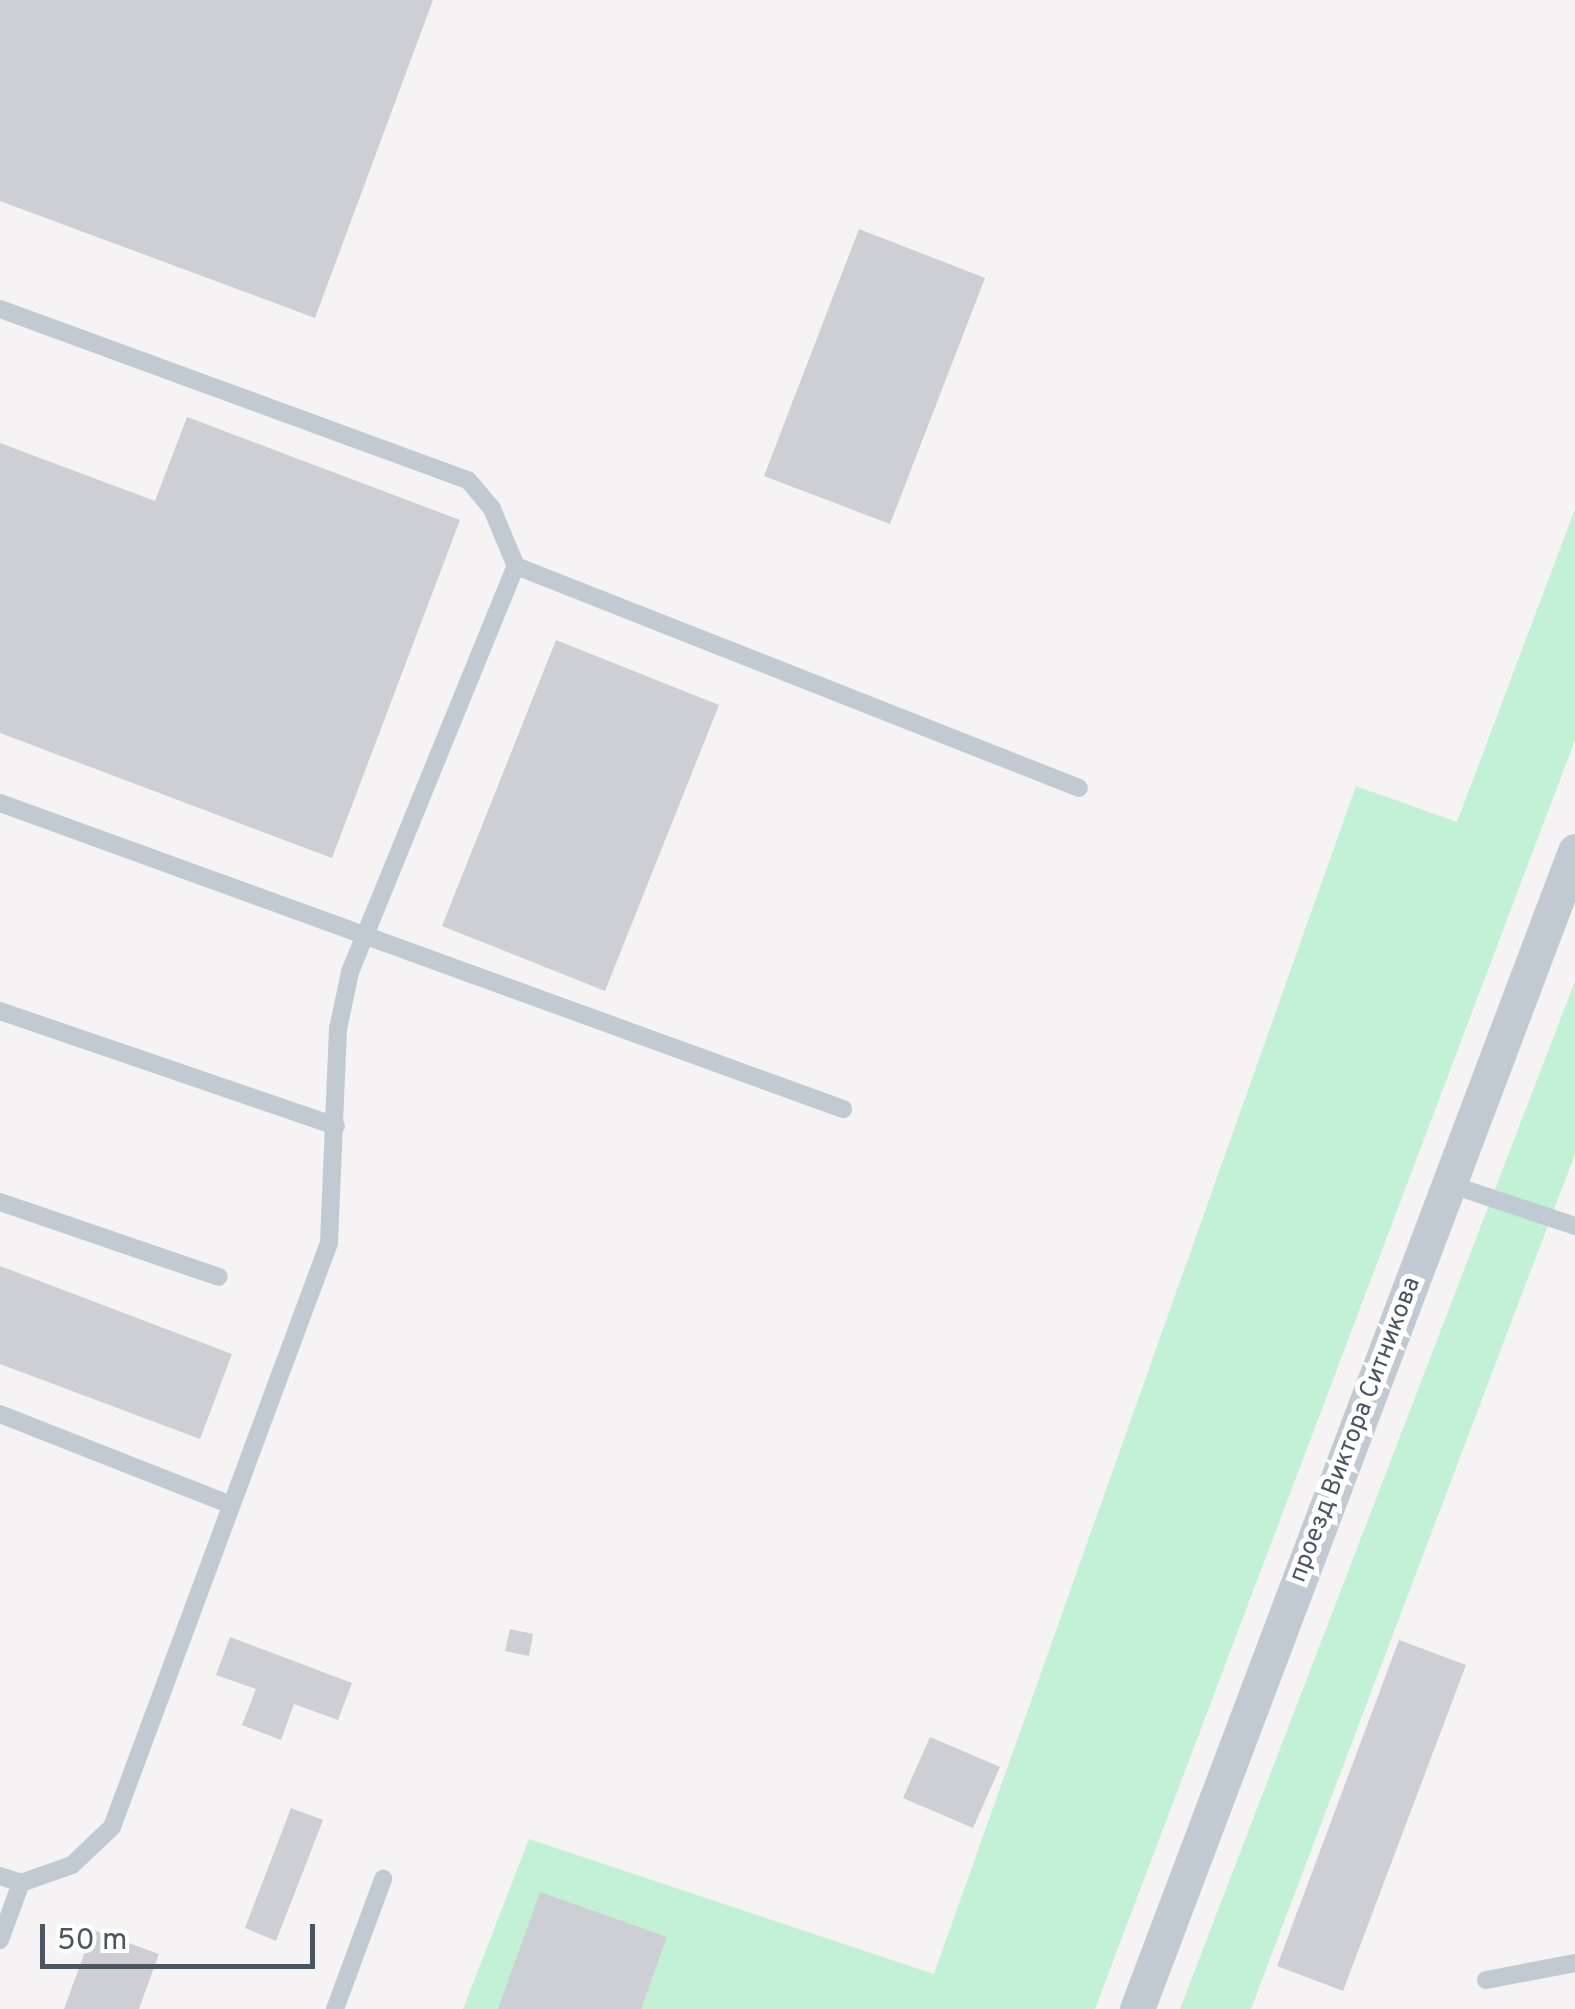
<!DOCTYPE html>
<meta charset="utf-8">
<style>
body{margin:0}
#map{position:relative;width:1575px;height:2009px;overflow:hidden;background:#f5f3f3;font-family:Overpass,sans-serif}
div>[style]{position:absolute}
.green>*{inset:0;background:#c3f1d5}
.building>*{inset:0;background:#cdcfd5}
.lane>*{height:18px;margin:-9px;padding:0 9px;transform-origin:9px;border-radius:9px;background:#c1cad2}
.street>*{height:35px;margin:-17.5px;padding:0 17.5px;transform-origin:17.5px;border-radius:17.5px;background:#c1cad2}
span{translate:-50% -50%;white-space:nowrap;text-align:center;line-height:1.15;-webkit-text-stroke:10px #fff;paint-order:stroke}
.street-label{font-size:25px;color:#4a5661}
.scale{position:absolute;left:40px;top:1924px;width:275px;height:45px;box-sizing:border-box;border:5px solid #4a5661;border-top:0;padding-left:12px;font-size:30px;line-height:35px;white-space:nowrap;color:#4a5661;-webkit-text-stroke:8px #fff;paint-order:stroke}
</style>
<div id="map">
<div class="green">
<div style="clip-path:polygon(1575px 509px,1575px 740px,1095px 2009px,463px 2009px,529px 1839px,934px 1974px,1356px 786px,1457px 822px)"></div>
<div style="clip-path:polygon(1575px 981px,1575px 1154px,1251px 2009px,1180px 2009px)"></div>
</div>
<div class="building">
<div style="clip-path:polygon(0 0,433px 0,315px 318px,0 201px)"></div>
<div style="clip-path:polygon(859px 229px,985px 278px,890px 524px,764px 476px)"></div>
<div style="clip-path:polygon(187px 417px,460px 520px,332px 858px,0 733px,0 443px,155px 501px)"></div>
<div style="clip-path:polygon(556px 640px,719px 705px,605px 991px,442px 926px)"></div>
<div style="clip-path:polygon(0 1266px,232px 1354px,200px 1439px,0 1364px)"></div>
<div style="clip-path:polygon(510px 1629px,533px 1634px,529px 1656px,505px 1651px)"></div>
<div style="clip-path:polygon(230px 1637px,352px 1683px,338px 1720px,294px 1704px,281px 1740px,242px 1725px,256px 1689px,216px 1675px)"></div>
<div style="clip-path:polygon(1399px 1640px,1466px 1665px,1343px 1991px,1277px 1966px)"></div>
<div style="clip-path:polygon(930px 1737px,1000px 1767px,973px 1828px,903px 1798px)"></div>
<div style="clip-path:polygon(291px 1808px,323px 1820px,276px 1941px,245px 1928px)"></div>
<div style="clip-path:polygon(540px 1892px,667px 1937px,641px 2009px,498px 2009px)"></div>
<div style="clip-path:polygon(93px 1930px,159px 1954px,139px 2009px,64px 2009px)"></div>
</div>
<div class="lane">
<div style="left:0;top:309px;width:498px;rotate:20.1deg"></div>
<div style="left:468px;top:480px;width:38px;rotate:50deg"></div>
<div style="left:492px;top:509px;width:62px;rotate:67.2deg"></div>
<div style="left:0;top:803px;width:897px;rotate:19.95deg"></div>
<div style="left:0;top:1011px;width:355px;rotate:18.9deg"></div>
<div style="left:1449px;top:1184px;width:133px;rotate:18.4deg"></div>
<div style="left:0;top:1202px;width:231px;rotate:18.9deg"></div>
<div style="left:0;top:1414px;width:248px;rotate:21.5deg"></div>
<div style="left:0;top:1876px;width:22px;rotate:18deg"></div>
<div style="left:21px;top:1883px;width:54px;rotate:-19.4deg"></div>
<div style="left:72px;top:1865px;width:55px;rotate:-43.5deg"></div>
<div style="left:112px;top:1827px;width:623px;rotate:-69.62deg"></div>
<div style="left:329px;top:1243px;width:214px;rotate:-87.6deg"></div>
<div style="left:338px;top:1029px;width:58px;rotate:-78.1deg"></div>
<div style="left:350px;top:972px;width:439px;rotate:-67.8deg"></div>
<div style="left:516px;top:566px;width:605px;rotate:21.52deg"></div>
<div style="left:0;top:1940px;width:61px;rotate:-69.8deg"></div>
<div style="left:1486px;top:1980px;width:91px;rotate:-10.8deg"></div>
<div style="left:335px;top:2009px;width:139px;rotate:-69.7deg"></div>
</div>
<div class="street">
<div style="left:1137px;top:2009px;width:1238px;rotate:-69.28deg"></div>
</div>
<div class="street-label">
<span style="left:1356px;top:1430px;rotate:-69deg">проезд Виктора Ситникова</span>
</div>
<div class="scale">50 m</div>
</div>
